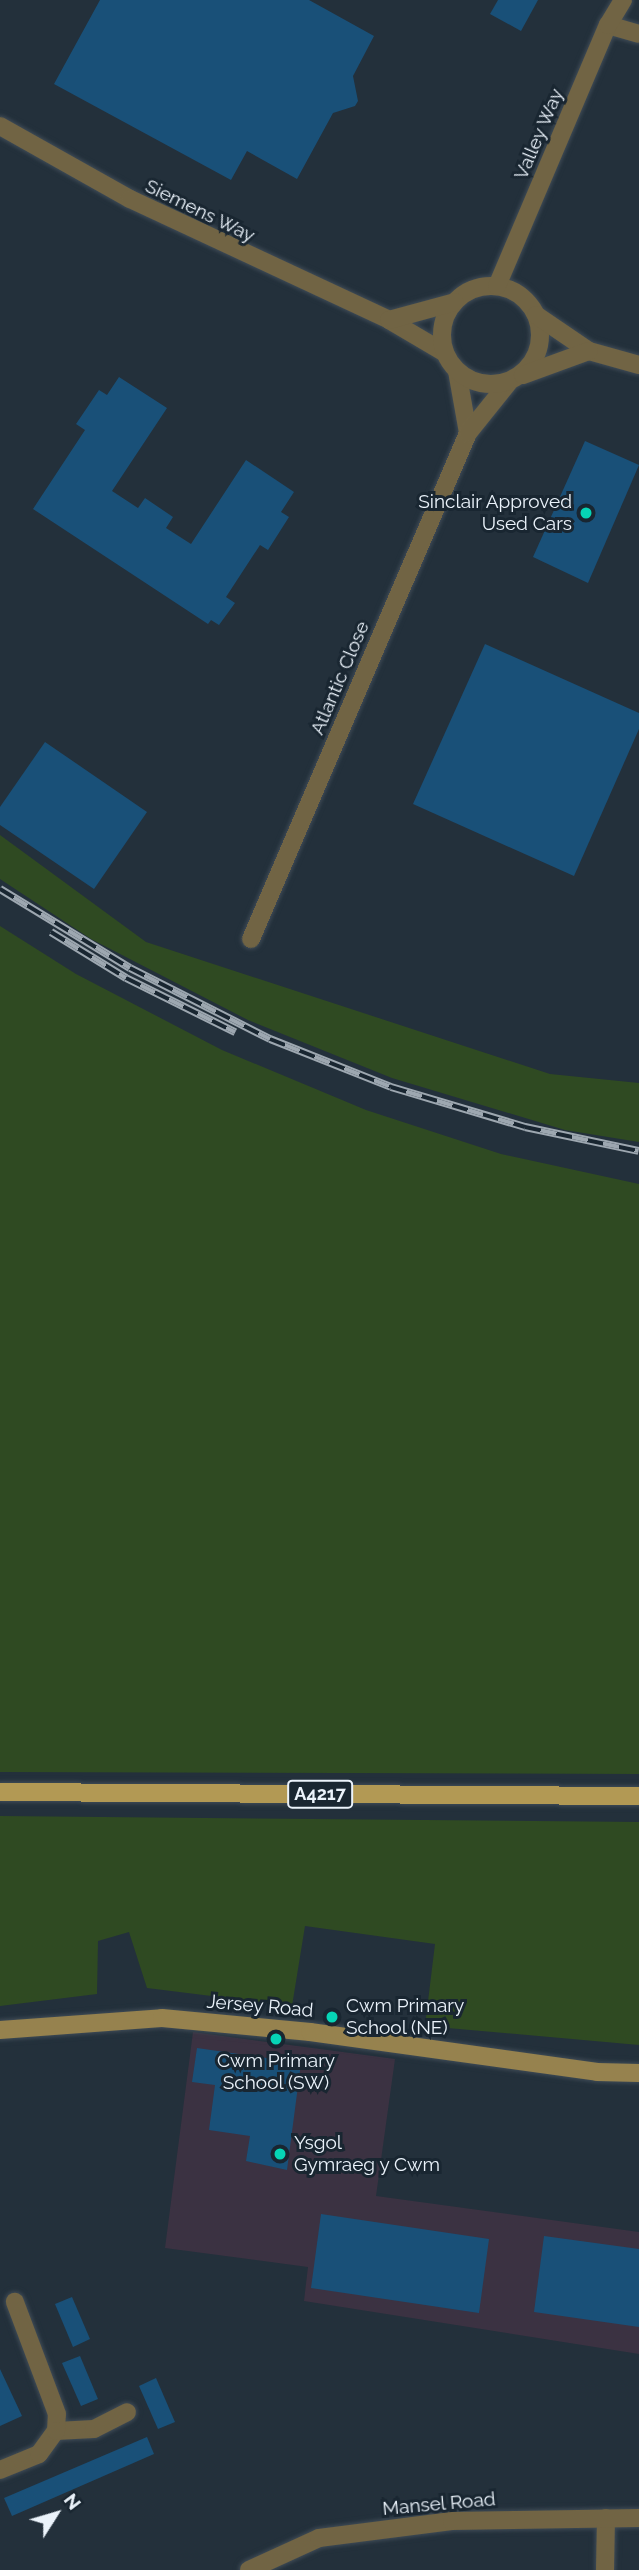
<!DOCTYPE html>
<style>
body{margin:0}
#map{position:relative;width:639px;height:2570px;overflow:hidden;background:#23303b;font-family:Raleway,sans-serif}
div>[style]{position:absolute}
.education>*{inset:0;background:#3b3242}
.green>*{inset:0;background:#2f4a22}
.building>*{inset:0;background:#195078}
.roads{filter:drop-shadow(0 0 2px #3f4b56) drop-shadow(0 0 2px #3f4b56)}
.minor>*{height:18px;margin:-9px;padding:0 9px;transform-origin:9px;border-radius:9px;background:#716444}
.tertiary>*{height:18px;margin:-9px;padding:0 9px;transform-origin:9px;border-radius:9px;background:#716444}
.tertiary>.ring{margin:-9px;padding:0;box-sizing:content-box;background:none;border:18px solid #716444;border-radius:50%}
.secondary>*{height:18px;margin:-9px;padding:0 9px;transform-origin:9px;border-radius:9px;background:#96824e}
.primary>*{height:18px;margin:-9px;padding:0 9px;transform-origin:9px;border-radius:9px;background:#b29954}
.rail>*{height:8px;margin-top:-4px;transform-origin:0;background:repeating-linear-gradient(90deg,#192631 0 16px,#9da7b0 0 32px);box-sizing:border-box;border-block:2px solid #9da7b0}
.dots>*{width:19px;height:19px;translate:-50% -50%;box-sizing:border-box;border:4px solid #192631;border-radius:50%}
span{translate:-50% -50%;white-space:nowrap;text-align:center;line-height:1.15;-webkit-text-stroke:6px #192631;paint-order:stroke}
.shield-label span{padding:2px 5px;background:#192631;border:2px solid;border-radius:5px;-webkit-text-stroke-width:0}
.shield-label{font-size:18px;color:#ebf3fb;font-weight:700}
.street-label{font-size:19px;color:#ebf3fb}
.poi-label{font-size:19px;color:#ebf3fb}
.right{translate:-100% -50%;text-align:right}
.left{translate:0 -50%;text-align:left}
.north{position:absolute;left:21px;top:2479px;width:70px;height:70px;-webkit-text-stroke:5px #192631;paint-order:stroke;rotate:53deg;font-size:19px;font-weight:700;line-height:28px;text-align:center;color:#ebf3fb}
.north::after{content:'';display:block;margin:auto;width:24px;height:32px;background:#ebf3fb;clip-path:polygon(50% 0,100% 100%,50% 72%,0 100%)}
</style>
<div id="map">
<div class="education">
<div style="clip-path:polygon(193px 2032px,395px 2059px,376px 2196px,639px 2232px,639px 2354px,304px 2301px,308px 2267px,165px 2248px)"></div>
</div>
<div class="green">
<div style="clip-path:polygon(0 835px,146px 942px,550px 1074px,639px 1083px,639px 1142px,565px 1130px,392px 1078px,248px 1020px,91px 939px,0 879px)"></div>
<div style="clip-path:polygon(0 926px,76px 974px,222px 1050px,366px 1110px,501px 1154px,639px 1184px,639px 1774px,0 1772px)"></div>
<div style="clip-path:polygon(0 1816px,639px 1822px,639px 2045px,425px 2026px,435px 1944px,305px 1926px,292px 2006px,147px 1988px,129px 1932px,98px 1941px,97px 1994px,0 2006px)"></div>
</div>
<div class="building">
<div style="clip-path:polygon(100px 0,309px 0,374px 36px,353px 76px,358px 101px,355px 106px,333px 113px,297px 179px,247px 151px,231px 180px,54px 84px)"></div>
<div style="clip-path:polygon(498px 0,538px 0,521px 31px,490px 14px)"></div>
<div style="clip-path:polygon(119px 377px,167px 408px,112px 491px,138px 508px,145px 498px,173px 517px,166px 528px,191px 544px,246px 460px,294px 492px,281px 512px,289px 517px,268px 550px,260px 545px,226px 597px,235px 603px,219px 625px,211px 620px,208px 624px,33px 509px,85px 430px,76px 424px,99px 390px,107px 395px)"></div>
<div style="clip-path:polygon(585px 441px,639px 465px,588px 583px,533px 557px)"></div>
<div style="clip-path:polygon(485px 644px,639px 713px,639px 729px,574px 876px,413px 804px)"></div>
<div style="clip-path:polygon(45px 742px,147px 812px,94px 889px,0 825px,0 807px)"></div>
<div style="clip-path:polygon(197px 2048px,301px 2063px,287px 2170px,246px 2161px,250px 2136px,209px 2130px,215px 2085px,192px 2082px)"></div>
<div style="clip-path:polygon(321px 2214px,489px 2239px,479px 2313px,311px 2288px)"></div>
<div style="clip-path:polygon(544px 2236px,639px 2249px,639px 2327px,534px 2312px)"></div>
<div style="clip-path:polygon(72px 2297px,90px 2339px,73px 2347px,55px 2304px)"></div>
<div style="clip-path:polygon(80px 2356px,98px 2399px,81px 2406px,62px 2363px)"></div>
<div style="clip-path:polygon(0 2369px,22px 2416px,0 2426px)"></div>
<div style="clip-path:polygon(156px 2378px,175px 2422px,158px 2429px,139px 2386px)"></div>
<div style="clip-path:polygon(147px 2437px,154px 2454px,12px 2516px,4px 2498px)"></div>
</div>
<div class="roads">
<div class="minor">
<div style="left:608px;top:25px;width:32px;rotate:16deg"></div>
<div style="left:457px;top:371px;width:63px;rotate:79.9deg"></div>
<div style="left:251px;top:939px;width:551px;rotate:-66.79deg"></div>
<div style="left:468px;top:433px;width:65px;rotate:-51.2deg"></div>
<div style="left:56px;top:2431px;width:38px;rotate:-3deg"></div>
<div style="left:94px;top:2429px;width:37px;rotate:-27deg"></div>
<div style="left:0;top:2470px;width:42px;rotate:-22.3deg"></div>
<div style="left:39px;top:2454px;width:29px;rotate:-54deg"></div>
<div style="left:56px;top:2431px;width:17px;rotate:-87deg"></div>
<div style="left:57px;top:2414px;width:120px;rotate:-110.6deg"></div>
<div style="left:605px;top:2570px;width:52px;rotate:-88.9deg"></div>
</div>
<div class="tertiary">
<div style="left:0;top:126px;width:149px;rotate:29.3deg"></div>
<div style="left:130px;top:199px;width:286px;rotate:25deg"></div>
<div style="left:389px;top:320px;width:65px;rotate:30.5deg"></div>
<div class="ring" style="left:442px;top:286px;width:80px;height:80px"></div>
<div style="left:497px;top:286px;width:284px;rotate:-67deg"></div>
<div style="left:608px;top:25px;width:29px;rotate:-59deg"></div>
<div style="left:536px;top:315px;width:64px;rotate:34.2deg"></div>
<div style="left:589px;top:351px;width:52px;rotate:15.6deg"></div>
<div style="left:389px;top:320px;width:68px;rotate:-15.3deg"></div>
<div style="left:523px;top:375px;width:70px;rotate:-20deg"></div>
<div style="left:249px;top:2570px;width:77px;rotate:-24.6deg"></div>
<div style="left:319px;top:2538px;width:134px;rotate:-7.3deg"></div>
<div style="left:452px;top:2521px;width:187px;rotate:-0.9deg"></div>
</div>
<div class="secondary">
<div style="left:0;top:2030px;width:162px;rotate:-4.2deg"></div>
<div style="left:162px;top:2018px;width:149px;rotate:5.4deg"></div>
<div style="left:310px;top:2032px;width:290px;rotate:7.9deg"></div>
<div style="left:597px;top:2072px;width:42px;rotate:1.4deg"></div>
</div>
<div class="primary">
<div style="left:0;top:1792px;width:639px;rotate:0.36deg"></div>
</div>
</div>
<div class="rail">
<div style="left:0;top:889px;width:152px;rotate:31.3deg"></div>
<div style="left:130px;top:968px;width:157px;rotate:26.9deg"></div>
<div style="left:270px;top:1039px;width:130px;rotate:21.6deg"></div>
<div style="left:391px;top:1087px;width:140px;rotate:16.6deg"></div>
<div style="left:525px;top:1127px;width:116px;rotate:11.9deg"></div>
<div style="left:51px;top:932px;width:88px;rotate:31.5deg"></div>
<div style="left:126px;top:978px;width:122px;rotate:26.4deg"></div>
</div>
<div class="dots">
<div style="left:586px;top:513px;background:#06d5b6"></div>
<div style="left:332px;top:2017px;background:#06d5b6"></div>
<div style="left:276px;top:2039px;background:#06d5b6"></div>
<div style="left:280px;top:2154px;background:#06d5b6"></div>
</div>
<div class="shield-label">
<span style="left:320px;top:1794px">A4217</span>
</div>
<div class="street-label">
<span style="left:539px;top:134px;rotate:-67deg">Valley Way</span>
<span style="left:200px;top:211px;rotate:26deg">Siemens Way</span>
<span style="left:340px;top:678px;rotate:-67deg">Atlantic Close</span>
<span style="left:260px;top:2006px;rotate:5deg">Jersey Road</span>
<span style="left:439px;top:2504px;rotate:-5deg">Mansel Road</span>
</div>
<div class="poi-label">
<span class="right" style="left:572px;top:513px">Sinclair Approved<br>Used Cars</span>
<span class="left" style="left:346px;top:2017px">Cwm Primary<br>School (NE)</span>
<span style="left:276px;top:2072px">Cwm Primary<br>School (SW)</span>
<span class="left" style="left:294px;top:2154px">Ysgol<br>Gymraeg y Cwm</span>
</div>
<div class="north">N</div>
</div>
